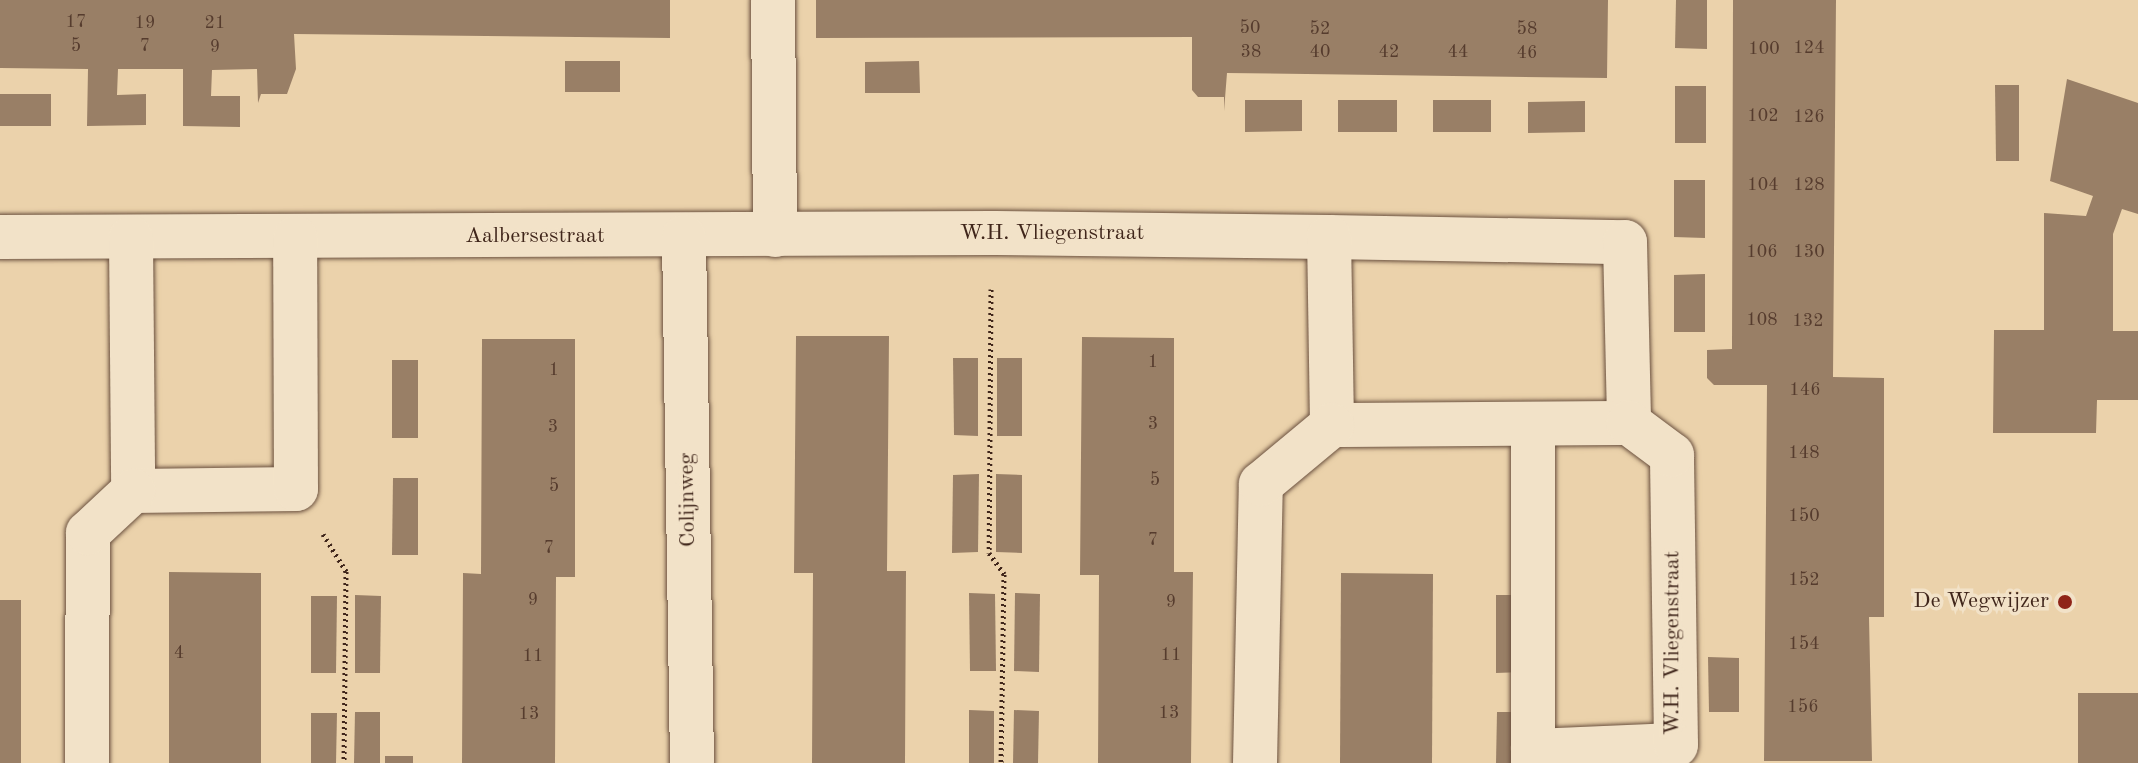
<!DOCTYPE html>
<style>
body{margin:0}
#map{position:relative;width:2138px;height:763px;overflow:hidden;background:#ebd2ab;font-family:"Old Standard TT",serif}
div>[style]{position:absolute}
.building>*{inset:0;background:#997f66}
.path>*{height:5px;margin-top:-2.5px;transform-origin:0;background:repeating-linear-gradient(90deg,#40261b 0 2px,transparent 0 6px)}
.roads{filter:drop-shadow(0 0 2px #6b513f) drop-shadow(0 0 2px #6b513f)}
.street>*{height:44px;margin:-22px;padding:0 22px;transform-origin:22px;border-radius:22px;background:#f2e2c8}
.dots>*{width:22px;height:22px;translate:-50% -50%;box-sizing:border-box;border:4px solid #f2e2c8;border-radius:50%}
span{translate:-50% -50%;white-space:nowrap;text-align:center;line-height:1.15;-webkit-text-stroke:7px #f2e2c8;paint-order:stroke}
.number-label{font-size:18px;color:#563c2e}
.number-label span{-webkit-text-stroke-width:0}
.street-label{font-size:22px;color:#40261b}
.poi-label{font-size:22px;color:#40261b}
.right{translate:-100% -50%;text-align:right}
</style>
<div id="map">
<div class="building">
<div style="clip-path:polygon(0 0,670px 0,670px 38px,294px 34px,296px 69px,287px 94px,261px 94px,258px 103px,257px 69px,212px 70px,211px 96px,240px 96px,240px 127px,183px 126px,183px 69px,118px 69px,117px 95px,146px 94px,146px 125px,87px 126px,88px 69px,0 68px)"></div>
<div style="clip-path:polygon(816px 0,1608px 0,1607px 78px,1227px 73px,1224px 111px,1224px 97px,1198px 97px,1192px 90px,1192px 37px,816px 38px)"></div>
<div style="clip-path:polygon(1676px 0,1707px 0,1707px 49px,1675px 48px)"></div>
<div style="clip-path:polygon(1733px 0,1836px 0,1833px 377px,1884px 378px,1884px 617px,1869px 617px,1872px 761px,1764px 761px,1767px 385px,1714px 385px,1707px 378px,1707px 350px,1732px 349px)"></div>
<div style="clip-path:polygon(565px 61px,620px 61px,620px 92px,565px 92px)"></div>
<div style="clip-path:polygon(919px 61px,920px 93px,865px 93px,865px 62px)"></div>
<div style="clip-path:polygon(2067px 79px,2138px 103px,2138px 214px,2122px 209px,2113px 234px,2113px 331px,2138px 331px,2138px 400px,2097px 400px,2096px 433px,1993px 433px,1994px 330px,2044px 330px,2044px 213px,2086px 216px,2093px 196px,2050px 181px)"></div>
<div style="clip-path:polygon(1995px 85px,2019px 85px,2019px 161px,1996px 161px)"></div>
<div style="clip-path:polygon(1675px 86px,1706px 86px,1706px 143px,1675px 143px)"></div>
<div style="clip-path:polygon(0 94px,51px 94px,51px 126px,0 126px)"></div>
<div style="clip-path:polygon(1245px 100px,1302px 100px,1302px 131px,1245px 132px)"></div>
<div style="clip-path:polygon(1338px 100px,1397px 100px,1397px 132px,1338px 132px)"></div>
<div style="clip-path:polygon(1433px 100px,1491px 100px,1491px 132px,1433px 132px)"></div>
<div style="clip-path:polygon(1585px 101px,1585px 132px,1528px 133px,1528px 102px)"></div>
<div style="clip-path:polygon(1674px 180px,1705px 180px,1705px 238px,1674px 237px)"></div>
<div style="clip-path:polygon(1705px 274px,1705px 332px,1674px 332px,1674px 275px)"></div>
<div style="clip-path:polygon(796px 336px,889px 336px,887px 571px,906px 571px,905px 763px,812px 763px,813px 573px,794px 573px)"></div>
<div style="clip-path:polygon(1082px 337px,1174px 338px,1174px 572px,1193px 572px,1191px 763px,1098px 763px,1099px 575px,1080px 575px)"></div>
<div style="clip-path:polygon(482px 339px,575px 339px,575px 577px,556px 577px,555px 763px,462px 763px,463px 573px,481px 574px)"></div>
<div style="clip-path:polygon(953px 358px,978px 358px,978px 436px,954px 435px)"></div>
<div style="clip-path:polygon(997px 358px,1022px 358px,1022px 436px,997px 436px)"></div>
<div style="clip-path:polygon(392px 360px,418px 360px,418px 438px,392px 438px)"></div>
<div style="clip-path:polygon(979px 474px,978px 552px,952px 553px,953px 475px)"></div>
<div style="clip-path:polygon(996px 474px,1022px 475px,1022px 553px,996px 552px)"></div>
<div style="clip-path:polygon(393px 478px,418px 478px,418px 555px,392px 555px)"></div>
<div style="clip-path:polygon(169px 572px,261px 573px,261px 763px,169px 763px)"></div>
<div style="clip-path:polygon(1341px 573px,1433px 574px,1432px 763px,1340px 763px)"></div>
<div style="clip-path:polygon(969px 593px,995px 594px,996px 671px,970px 671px)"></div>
<div style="clip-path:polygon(1015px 593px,1040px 594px,1039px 672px,1014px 671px)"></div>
<div style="clip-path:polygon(355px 595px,381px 596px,380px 673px,355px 673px)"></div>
<div style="clip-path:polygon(1496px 595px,1522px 595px,1523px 672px,1496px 673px)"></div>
<div style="clip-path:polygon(311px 596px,337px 596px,336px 673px,311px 673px)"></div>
<div style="clip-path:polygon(0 600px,21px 600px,21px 763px,0 763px)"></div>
<div style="clip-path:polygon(1708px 657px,1739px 658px,1739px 712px,1709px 712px)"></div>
<div style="clip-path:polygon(2078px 693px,2138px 693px,2138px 763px,2078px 763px)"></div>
<div style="clip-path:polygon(969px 710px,994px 711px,994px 763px,969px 763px)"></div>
<div style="clip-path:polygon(1014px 710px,1039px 711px,1038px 763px,1013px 763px)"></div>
<div style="clip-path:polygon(355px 712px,380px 712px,380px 763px,354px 763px)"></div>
<div style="clip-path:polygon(1497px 712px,1522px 712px,1522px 763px,1496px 763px)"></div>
<div style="clip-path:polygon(311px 713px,337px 713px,336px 763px,311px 763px)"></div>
<div style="clip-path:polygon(385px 756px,413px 756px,413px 763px,385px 763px)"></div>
</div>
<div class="path">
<div style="left:991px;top:289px;width:264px;rotate:90.4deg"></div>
<div style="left:989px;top:553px;width:26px;rotate:54deg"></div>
<div style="left:1004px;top:574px;width:189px;rotate:90.9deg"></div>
<div style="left:323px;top:534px;width:44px;rotate:58.1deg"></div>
<div style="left:346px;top:571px;width:192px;rotate:90.6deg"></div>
</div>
<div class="roads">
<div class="street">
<div style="left:773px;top:0;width:235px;rotate:89.5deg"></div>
<div style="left:0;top:237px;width:992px;rotate:-0.23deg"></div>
<div style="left:992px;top:233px;width:337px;rotate:0.7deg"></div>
<div style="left:1329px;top:237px;width:296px;rotate:1deg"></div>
<div style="left:1625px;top:242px;width:181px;rotate:88.7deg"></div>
<div style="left:1629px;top:423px;width:297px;rotate:179.6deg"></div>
<div style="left:1332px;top:425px;width:188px;rotate:-90.9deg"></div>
<div style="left:684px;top:237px;width:526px;rotate:89.13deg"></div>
<div style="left:131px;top:238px;width:253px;rotate:89.5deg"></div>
<div style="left:133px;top:491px;width:163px;rotate:-0.7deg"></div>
<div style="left:296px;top:489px;width:251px;rotate:-90.2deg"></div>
<div style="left:1533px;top:751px;width:143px;rotate:-2.4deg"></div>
<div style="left:1676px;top:745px;width:290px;rotate:-90.8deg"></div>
<div style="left:1672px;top:455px;width:54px;rotate:-143.3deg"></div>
<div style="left:87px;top:763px;width:230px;rotate:-89.8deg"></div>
<div style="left:88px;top:533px;width:62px;rotate:-43deg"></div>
<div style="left:1255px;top:763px;width:279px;rotate:-88.8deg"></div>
<div style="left:1261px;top:484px;width:92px;rotate:-39.7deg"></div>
<div style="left:1533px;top:763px;width:339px;rotate:-90deg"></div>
</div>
</div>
<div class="dots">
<div style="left:2065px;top:602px;background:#8f2418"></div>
</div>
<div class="number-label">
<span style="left:76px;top:22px">17</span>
<span style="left:145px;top:23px">19</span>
<span style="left:215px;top:23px">21</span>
<span style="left:1250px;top:28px">50</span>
<span style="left:1320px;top:29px">52</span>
<span style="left:1527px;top:29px">58</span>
<span style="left:76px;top:46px">5</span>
<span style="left:145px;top:46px">7</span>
<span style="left:215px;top:47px">9</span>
<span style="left:1809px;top:48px">124</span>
<span style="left:1764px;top:49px">100</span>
<span style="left:1251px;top:52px">38</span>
<span style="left:1320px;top:52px">40</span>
<span style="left:1389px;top:52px">42</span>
<span style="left:1458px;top:52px">44</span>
<span style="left:1527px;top:53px">46</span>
<span style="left:1763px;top:116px">102</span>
<span style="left:1809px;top:117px">126</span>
<span style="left:1763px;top:185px">104</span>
<span style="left:1809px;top:185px">128</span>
<span style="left:1762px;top:252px">106</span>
<span style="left:1809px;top:252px">130</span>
<span style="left:1762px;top:320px">108</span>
<span style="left:1808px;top:321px">132</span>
<span style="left:1153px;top:362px">1</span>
<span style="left:554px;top:370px">1</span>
<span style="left:1805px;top:390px">146</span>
<span style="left:1153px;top:424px">3</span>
<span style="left:553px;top:427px">3</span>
<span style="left:1804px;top:453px">148</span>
<span style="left:1155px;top:480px">5</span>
<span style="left:554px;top:486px">5</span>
<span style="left:1804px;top:516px">150</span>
<span style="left:1153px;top:540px">7</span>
<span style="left:549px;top:548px">7</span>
<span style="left:1804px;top:580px">152</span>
<span style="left:533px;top:600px">9</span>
<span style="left:1171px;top:602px">9</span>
<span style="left:1804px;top:644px">154</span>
<span style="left:179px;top:653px">4</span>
<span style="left:1171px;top:655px">11</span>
<span style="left:533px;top:656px">11</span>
<span style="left:1803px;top:707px">156</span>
<span style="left:1169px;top:713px">13</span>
<span style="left:529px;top:714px">13</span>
</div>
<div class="street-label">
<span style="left:1052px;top:234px">W.H. Vliegenstraat</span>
<span style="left:535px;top:237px">Aalbersestraat</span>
<span style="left:688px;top:500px;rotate:-91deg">Colijnweg</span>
<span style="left:1673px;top:643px;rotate:-90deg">W.H. Vliegenstraat</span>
</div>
<div class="poi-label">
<span class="right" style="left:2049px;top:602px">De Wegwijzer</span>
</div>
</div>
